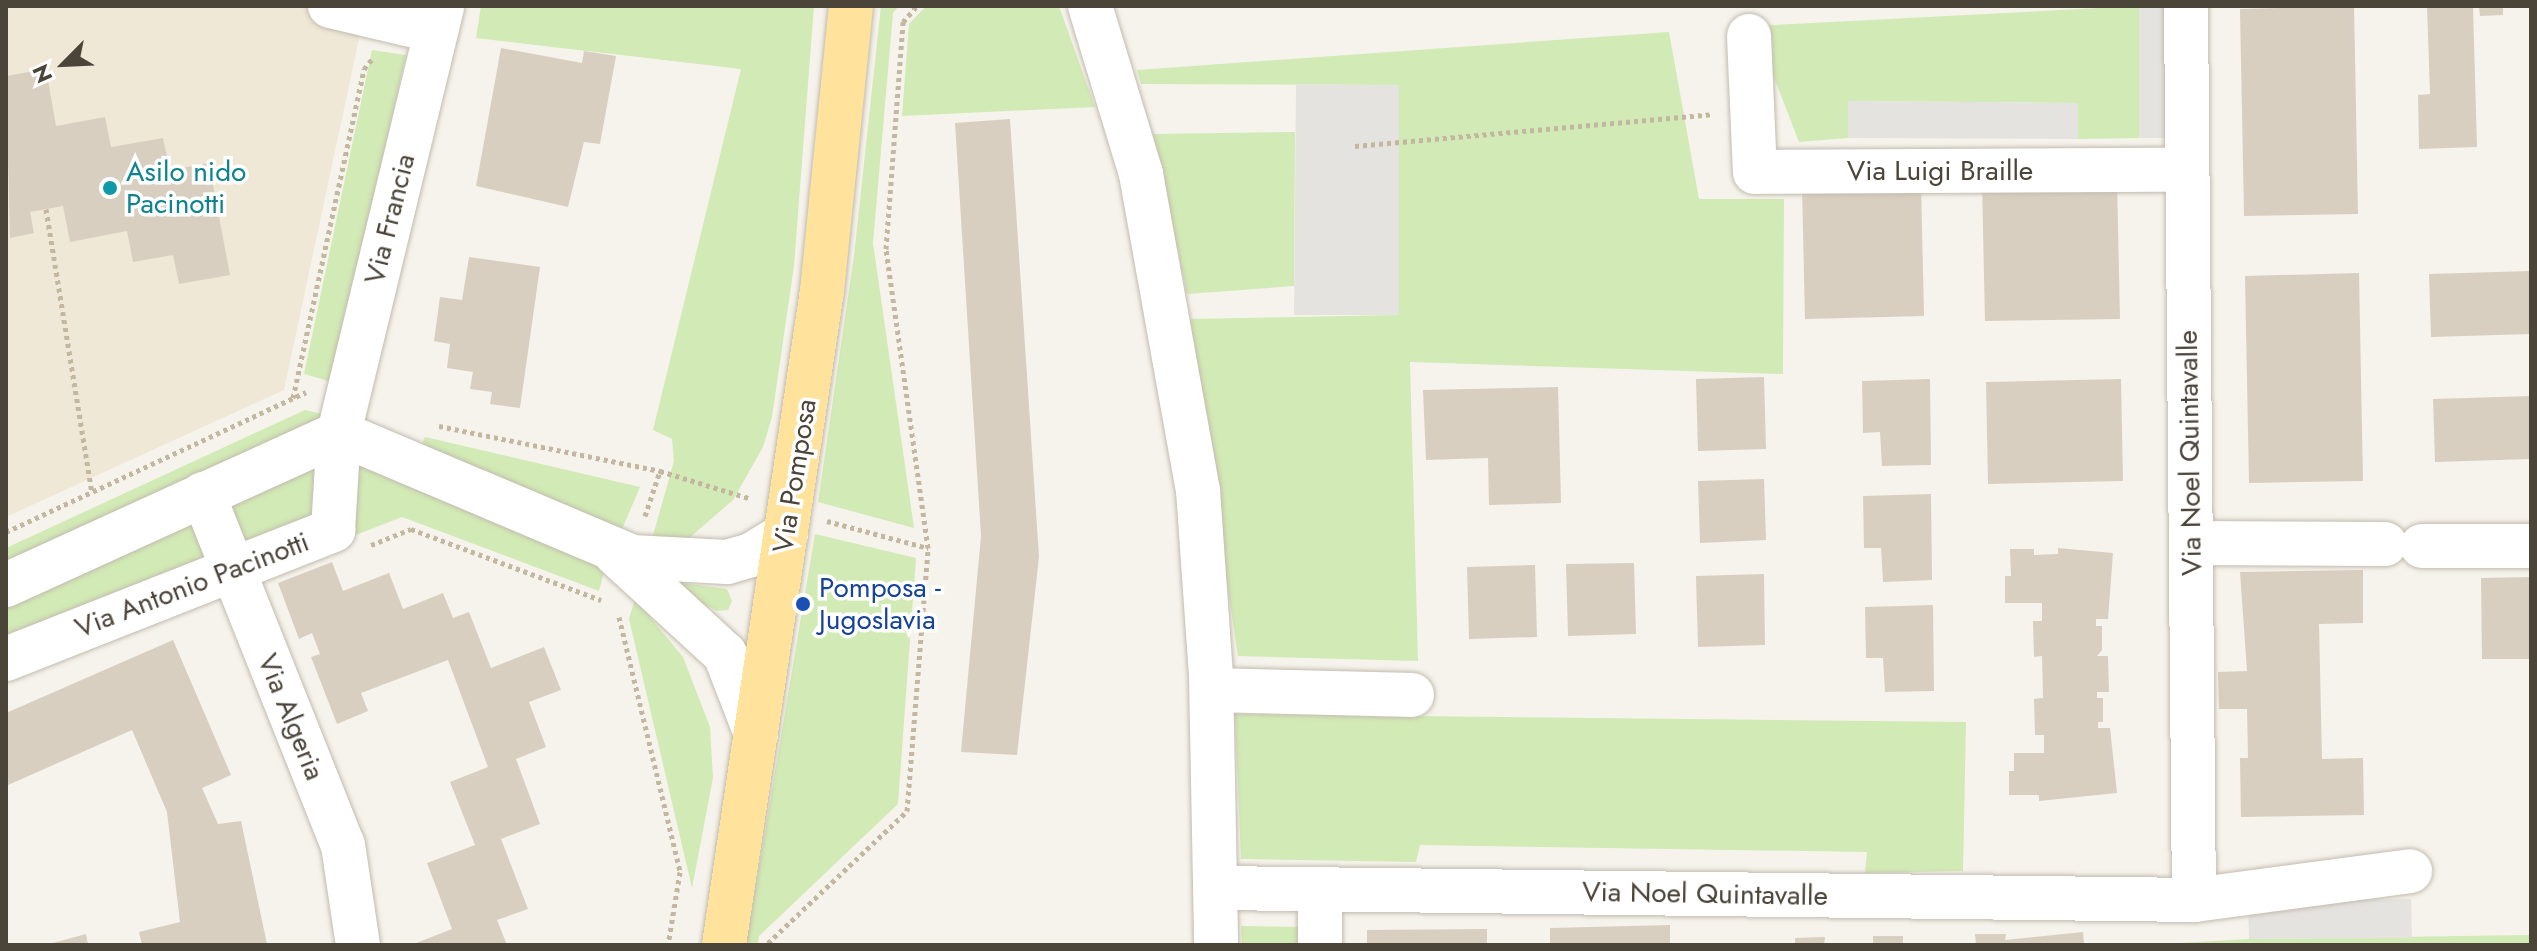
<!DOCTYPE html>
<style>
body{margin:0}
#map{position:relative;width:2537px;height:951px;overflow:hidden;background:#f6f3ec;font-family:Jost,sans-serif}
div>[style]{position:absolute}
.education>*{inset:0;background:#efe8d6}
.green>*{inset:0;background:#d2eab5}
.parking>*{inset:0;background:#e5e3e0}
.building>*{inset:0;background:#d8cfc1}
.path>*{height:5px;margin-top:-2.5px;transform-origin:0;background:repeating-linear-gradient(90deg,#c4b79f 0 4px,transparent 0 8px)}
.roads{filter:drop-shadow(0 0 2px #c2bbae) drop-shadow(0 0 2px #c2bbae)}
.minor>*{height:44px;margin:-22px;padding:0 22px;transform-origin:22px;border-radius:22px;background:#fff}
.major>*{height:44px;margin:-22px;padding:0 22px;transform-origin:22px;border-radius:22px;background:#ffe39c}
.dots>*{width:22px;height:22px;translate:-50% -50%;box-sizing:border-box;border:4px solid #fff;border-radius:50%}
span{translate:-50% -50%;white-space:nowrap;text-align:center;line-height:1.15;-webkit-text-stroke:7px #fff;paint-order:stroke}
.street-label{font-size:28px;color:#4b4439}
.culture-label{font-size:28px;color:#0d838f}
.left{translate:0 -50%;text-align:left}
.transit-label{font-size:28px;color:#164399}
.frame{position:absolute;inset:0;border:8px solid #4b4439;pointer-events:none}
.north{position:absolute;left:24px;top:24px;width:80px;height:80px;-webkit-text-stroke:6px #fff;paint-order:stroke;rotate:246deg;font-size:22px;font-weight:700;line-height:32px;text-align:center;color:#4b4439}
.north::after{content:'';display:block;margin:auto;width:28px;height:36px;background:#4b4439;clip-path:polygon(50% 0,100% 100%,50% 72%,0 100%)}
</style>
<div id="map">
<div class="education">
<div style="clip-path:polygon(6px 6px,366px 6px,284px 390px,6px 517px)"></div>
</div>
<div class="green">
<div style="clip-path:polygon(481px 6px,814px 6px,794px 266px,772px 417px,763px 447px,733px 500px,688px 539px,652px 539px,674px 461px,672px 439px,653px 430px,741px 69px,476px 38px)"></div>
<div style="clip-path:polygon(881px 6px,899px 6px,893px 13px,873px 243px,914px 528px,818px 502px,854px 256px)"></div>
<div style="clip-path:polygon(926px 6px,1059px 6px,1095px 107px,902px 116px,909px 24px)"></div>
<div style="clip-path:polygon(2139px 6px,2139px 138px,2078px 139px,2078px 103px,1849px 101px,1848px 138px,1799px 142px,1754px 26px)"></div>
<div style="clip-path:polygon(1669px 32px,1699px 199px,1784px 199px,1783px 374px,1410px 362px,1418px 661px,1238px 656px,1187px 319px,1398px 315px,1398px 85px,1141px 84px,1137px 70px)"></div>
<div style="clip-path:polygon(372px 50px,406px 55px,332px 382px,304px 374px)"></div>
<div style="clip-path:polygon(1295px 132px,1294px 286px,1187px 294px,1153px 134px)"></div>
<div style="clip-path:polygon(305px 410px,322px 414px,317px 435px,6px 577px,6px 548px)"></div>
<div style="clip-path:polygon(425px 437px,640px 487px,617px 541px,418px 453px)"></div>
<div style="clip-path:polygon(357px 454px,605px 568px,599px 591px,402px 517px,353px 536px)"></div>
<div style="clip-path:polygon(320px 456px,319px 518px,240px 548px,223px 501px)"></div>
<div style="clip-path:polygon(194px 509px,214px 559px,6px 644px,6px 595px)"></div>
<div style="clip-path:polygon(815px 534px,916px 558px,898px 804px,759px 936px,758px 945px,746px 945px)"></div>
<div style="clip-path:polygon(658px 580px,727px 589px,732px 601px,728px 610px,717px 611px)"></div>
<div style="clip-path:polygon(635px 599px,683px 657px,710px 727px,713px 778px,692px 888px,629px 619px)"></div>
<div style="clip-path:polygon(1235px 714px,1966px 722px,1963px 871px,1865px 873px,1867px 852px,1420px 845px,1416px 862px,1241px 859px)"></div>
<div style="clip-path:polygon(1241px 926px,1305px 927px,1305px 945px,1242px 945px)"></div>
<div style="clip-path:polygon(2531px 935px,2531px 945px,2145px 945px,2249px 939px)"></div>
</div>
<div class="parking">
<div style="clip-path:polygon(2139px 6px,2168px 6px,2167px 138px,2139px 138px)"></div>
<div style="clip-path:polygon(1296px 84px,1399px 85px,1399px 315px,1294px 315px)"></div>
<div style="clip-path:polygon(1848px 101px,2078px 103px,2078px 139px,1848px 138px)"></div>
<div style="clip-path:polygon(2411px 899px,2412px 938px,2249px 939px,2248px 901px)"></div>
</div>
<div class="building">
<div style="clip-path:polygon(2354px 6px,2358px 214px,2244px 216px,2240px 9px)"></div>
<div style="clip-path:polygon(2427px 6px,2473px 6px,2477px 147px,2419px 149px,2418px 95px,2430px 94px)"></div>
<div style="clip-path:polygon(2479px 6px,2503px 6px,2503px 15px,2480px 16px)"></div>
<div style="clip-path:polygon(501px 48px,582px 63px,584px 51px,616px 56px,600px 144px,584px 142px,568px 207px,476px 186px)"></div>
<div style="clip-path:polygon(46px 69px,56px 126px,105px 117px,111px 147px,163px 138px,170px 170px,209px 163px,230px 275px,179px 284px,173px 255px,133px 262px,127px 231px,70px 242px,63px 206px,30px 212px,34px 233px,10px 238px,6px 76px)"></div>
<div style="clip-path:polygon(1010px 119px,1039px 557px,1017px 755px,961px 752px,981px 536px,955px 123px)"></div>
<div style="clip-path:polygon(2117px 180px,2120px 319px,1985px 321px,1982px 183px)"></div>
<div style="clip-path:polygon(1921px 184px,1924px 316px,1805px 319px,1802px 187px)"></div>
<div style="clip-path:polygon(469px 257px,540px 267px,520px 408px,490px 404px,492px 392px,470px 389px,473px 372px,447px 368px,450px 344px,434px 341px,440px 297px,462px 300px)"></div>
<div style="clip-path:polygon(2531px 271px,2531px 334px,2431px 337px,2429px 274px)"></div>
<div style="clip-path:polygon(2359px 273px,2363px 481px,2249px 483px,2245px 276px)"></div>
<div style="clip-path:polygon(1764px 377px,1766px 449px,1698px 451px,1696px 379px)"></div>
<div style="clip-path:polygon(1930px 379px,1931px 465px,1882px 466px,1880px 432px,1863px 433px,1862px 381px)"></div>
<div style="clip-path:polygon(2121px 379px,2123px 481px,1988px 484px,1986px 382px)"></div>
<div style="clip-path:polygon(1558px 387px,1561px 503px,1489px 505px,1488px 458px,1426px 460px,1423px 390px)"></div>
<div style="clip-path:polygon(2531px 396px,2531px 459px,2435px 462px,2433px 399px)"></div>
<div style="clip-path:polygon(1764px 479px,1766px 540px,1700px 543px,1698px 481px)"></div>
<div style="clip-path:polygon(1931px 494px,1932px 580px,1883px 582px,1881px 548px,1864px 548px,1863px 496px)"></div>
<div style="clip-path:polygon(2058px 548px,2113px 553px,2108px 619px,2096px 619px,2096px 626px,2102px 626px,2102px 650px,2097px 656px,2108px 656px,2109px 692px,2097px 692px,2097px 698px,2103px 698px,2103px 722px,2098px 722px,2098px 728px,2110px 728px,2117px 793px,2039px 801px,2039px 795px,2009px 795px,2009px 771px,2014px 771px,2014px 753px,2044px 753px,2044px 735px,2035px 735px,2034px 699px,2043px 698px,2042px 656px,2034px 657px,2033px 621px,2042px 621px,2042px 603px,2005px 603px,2005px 576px,2011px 576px,2010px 549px,2034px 549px,2034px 555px,2058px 554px)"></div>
<div style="clip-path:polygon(332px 562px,343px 591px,389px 573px,403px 609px,443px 593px,453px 618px,469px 612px,491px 668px,544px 647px,561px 690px,529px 702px,546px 747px,516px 759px,540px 824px,501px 839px,528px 909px,497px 920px,507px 945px,411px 945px,452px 929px,427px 863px,475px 845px,450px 782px,488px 767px,448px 660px,361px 693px,368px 711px,337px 724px,311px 657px,320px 654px,312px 633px,299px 639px,278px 583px)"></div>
<div style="clip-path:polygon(1634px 563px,1636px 634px,1568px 636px,1566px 564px)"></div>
<div style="clip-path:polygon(1535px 565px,1537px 637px,1469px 639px,1467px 567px)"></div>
<div style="clip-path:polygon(2363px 570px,2363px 623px,2319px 624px,2322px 759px,2363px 758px,2364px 815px,2241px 817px,2240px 758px,2248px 758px,2247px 709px,2219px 709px,2218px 672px,2247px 671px,2240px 572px)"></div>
<div style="clip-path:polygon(1764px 574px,1765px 645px,1698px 647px,1696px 576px)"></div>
<div style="clip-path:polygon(2531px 577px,2531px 659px,2482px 659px,2481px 578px)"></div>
<div style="clip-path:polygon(1933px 605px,1934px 691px,1885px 692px,1883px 658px,1866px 658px,1865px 607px)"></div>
<div style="clip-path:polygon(173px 640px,231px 775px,202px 788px,218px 824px,241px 821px,267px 944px,142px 945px,139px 932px,180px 922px,167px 812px,132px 730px,6px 786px,6px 713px)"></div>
<div style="clip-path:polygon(1670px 925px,1670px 945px,1550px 945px,1550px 928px)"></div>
<div style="clip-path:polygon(1487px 929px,1487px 945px,1367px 945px,1367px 930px)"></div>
<div style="clip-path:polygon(2083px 932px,2084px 945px,1976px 945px,1975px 934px,2006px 934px,2005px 940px)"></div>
<div style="clip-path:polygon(86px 934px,88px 945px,49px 945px,49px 944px)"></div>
<div style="clip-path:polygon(1873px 936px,1903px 936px,1903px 945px,1873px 945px)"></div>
<div style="clip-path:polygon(1825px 937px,1824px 945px,1795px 945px,1795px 938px)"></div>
</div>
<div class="path">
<div style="left:1355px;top:146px;width:358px;rotate:-5.1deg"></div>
<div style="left:46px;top:209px;width:287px;rotate:80.8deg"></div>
<div style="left:293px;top:398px;width:337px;rotate:-77.8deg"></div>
<div style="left:364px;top:69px;width:13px;rotate:-51deg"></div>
<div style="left:439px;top:426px;width:226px;rotate:11.5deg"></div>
<div style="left:660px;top:471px;width:93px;rotate:16.9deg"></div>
<div style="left:645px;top:516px;width:47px;rotate:-71.6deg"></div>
<div style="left:827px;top:521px;width:105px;rotate:15deg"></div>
<div style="left:6px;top:532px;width:331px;rotate:-25deg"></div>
<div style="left:371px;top:545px;width:43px;rotate:-21.8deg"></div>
<div style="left:411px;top:529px;width:203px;rotate:20.5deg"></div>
<div style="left:619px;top:617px;width:262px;rotate:76.5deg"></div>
<div style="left:680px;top:872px;width:74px;rotate:99.3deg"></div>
<div style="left:768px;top:943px;width:192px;rotate:-43.5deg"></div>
<div style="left:907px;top:811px;width:264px;rotate:-85.4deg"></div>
<div style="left:928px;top:548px;width:302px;rotate:-98deg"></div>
<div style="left:886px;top:249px;width:228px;rotate:-85.7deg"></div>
<div style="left:903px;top:22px;width:21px;rotate:-49deg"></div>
</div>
<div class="roads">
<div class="minor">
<div style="left:330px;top:6px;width:109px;rotate:13.3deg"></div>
<div style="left:1090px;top:6px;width:176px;rotate:73.1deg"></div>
<div style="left:1141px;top:174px;width:321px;rotate:79.8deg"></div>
<div style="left:1198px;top:490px;width:186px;rotate:86deg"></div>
<div style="left:1211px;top:676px;width:269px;rotate:88.9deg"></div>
<div style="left:2186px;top:6px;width:894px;rotate:89.49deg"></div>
<div style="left:1749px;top:36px;width:136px;rotate:87.5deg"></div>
<div style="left:1755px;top:172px;width:432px;rotate:-0.3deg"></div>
<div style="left:203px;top:494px;width:378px;rotate:68.3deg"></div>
<div style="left:343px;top:845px;width:101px;rotate:81.5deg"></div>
<div style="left:2191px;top:543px;width:194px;rotate:0.3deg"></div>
<div style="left:2422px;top:546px;width:109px"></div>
<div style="left:615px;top:553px;width:149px;rotate:42.6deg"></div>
<div style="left:725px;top:654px;width:86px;rotate:68.8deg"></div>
<div style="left:6px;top:585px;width:366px;rotate:-24.5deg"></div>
<div style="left:339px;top:433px;width:318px;rotate:22.9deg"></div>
<div style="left:632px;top:557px;width:95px;rotate:3deg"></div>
<div style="left:727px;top:562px;width:25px;rotate:-16deg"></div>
<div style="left:751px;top:555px;width:41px;rotate:-31deg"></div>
<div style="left:6px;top:659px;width:352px;rotate:-21.5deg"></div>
<div style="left:333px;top:530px;width:97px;rotate:-86.5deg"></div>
<div style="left:339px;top:433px;width:439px;rotate:-76.4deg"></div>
<div style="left:1212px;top:690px;width:200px;rotate:1.4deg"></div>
<div style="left:1215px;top:888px;width:979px;rotate:0.7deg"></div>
<div style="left:2194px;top:900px;width:218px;rotate:-7.6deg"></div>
<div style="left:1320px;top:945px;width:56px;rotate:-90deg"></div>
</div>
<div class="major">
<div style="left:724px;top:945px;width:661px;rotate:-81.48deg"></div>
<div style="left:822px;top:291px;width:286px;rotate:-84.2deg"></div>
</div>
</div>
<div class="dots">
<div style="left:110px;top:188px;background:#0f9aa8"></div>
<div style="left:803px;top:604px;background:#1a4fb4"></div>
</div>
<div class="street-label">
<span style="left:1940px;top:171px">Via Luigi Braille</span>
<span style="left:390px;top:219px;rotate:-76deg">Via Francia</span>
<span style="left:2190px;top:453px;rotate:-91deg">Via Noel Quintavalle</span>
<span style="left:795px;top:476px;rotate:-81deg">Via Pomposa</span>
<span style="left:192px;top:585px;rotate:-21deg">Via Antonio Pacinotti</span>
<span style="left:291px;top:717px;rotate:68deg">Via Algeria</span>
<span style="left:1705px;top:894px;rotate:1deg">Via Noel Quintavalle</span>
</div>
<div class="culture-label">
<span class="left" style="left:126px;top:188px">Asilo nido<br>Pacinotti</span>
</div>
<div class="transit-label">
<span class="left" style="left:819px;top:604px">Pomposa -<br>Jugoslavia</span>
</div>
<div class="frame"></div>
<div class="north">N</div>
</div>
